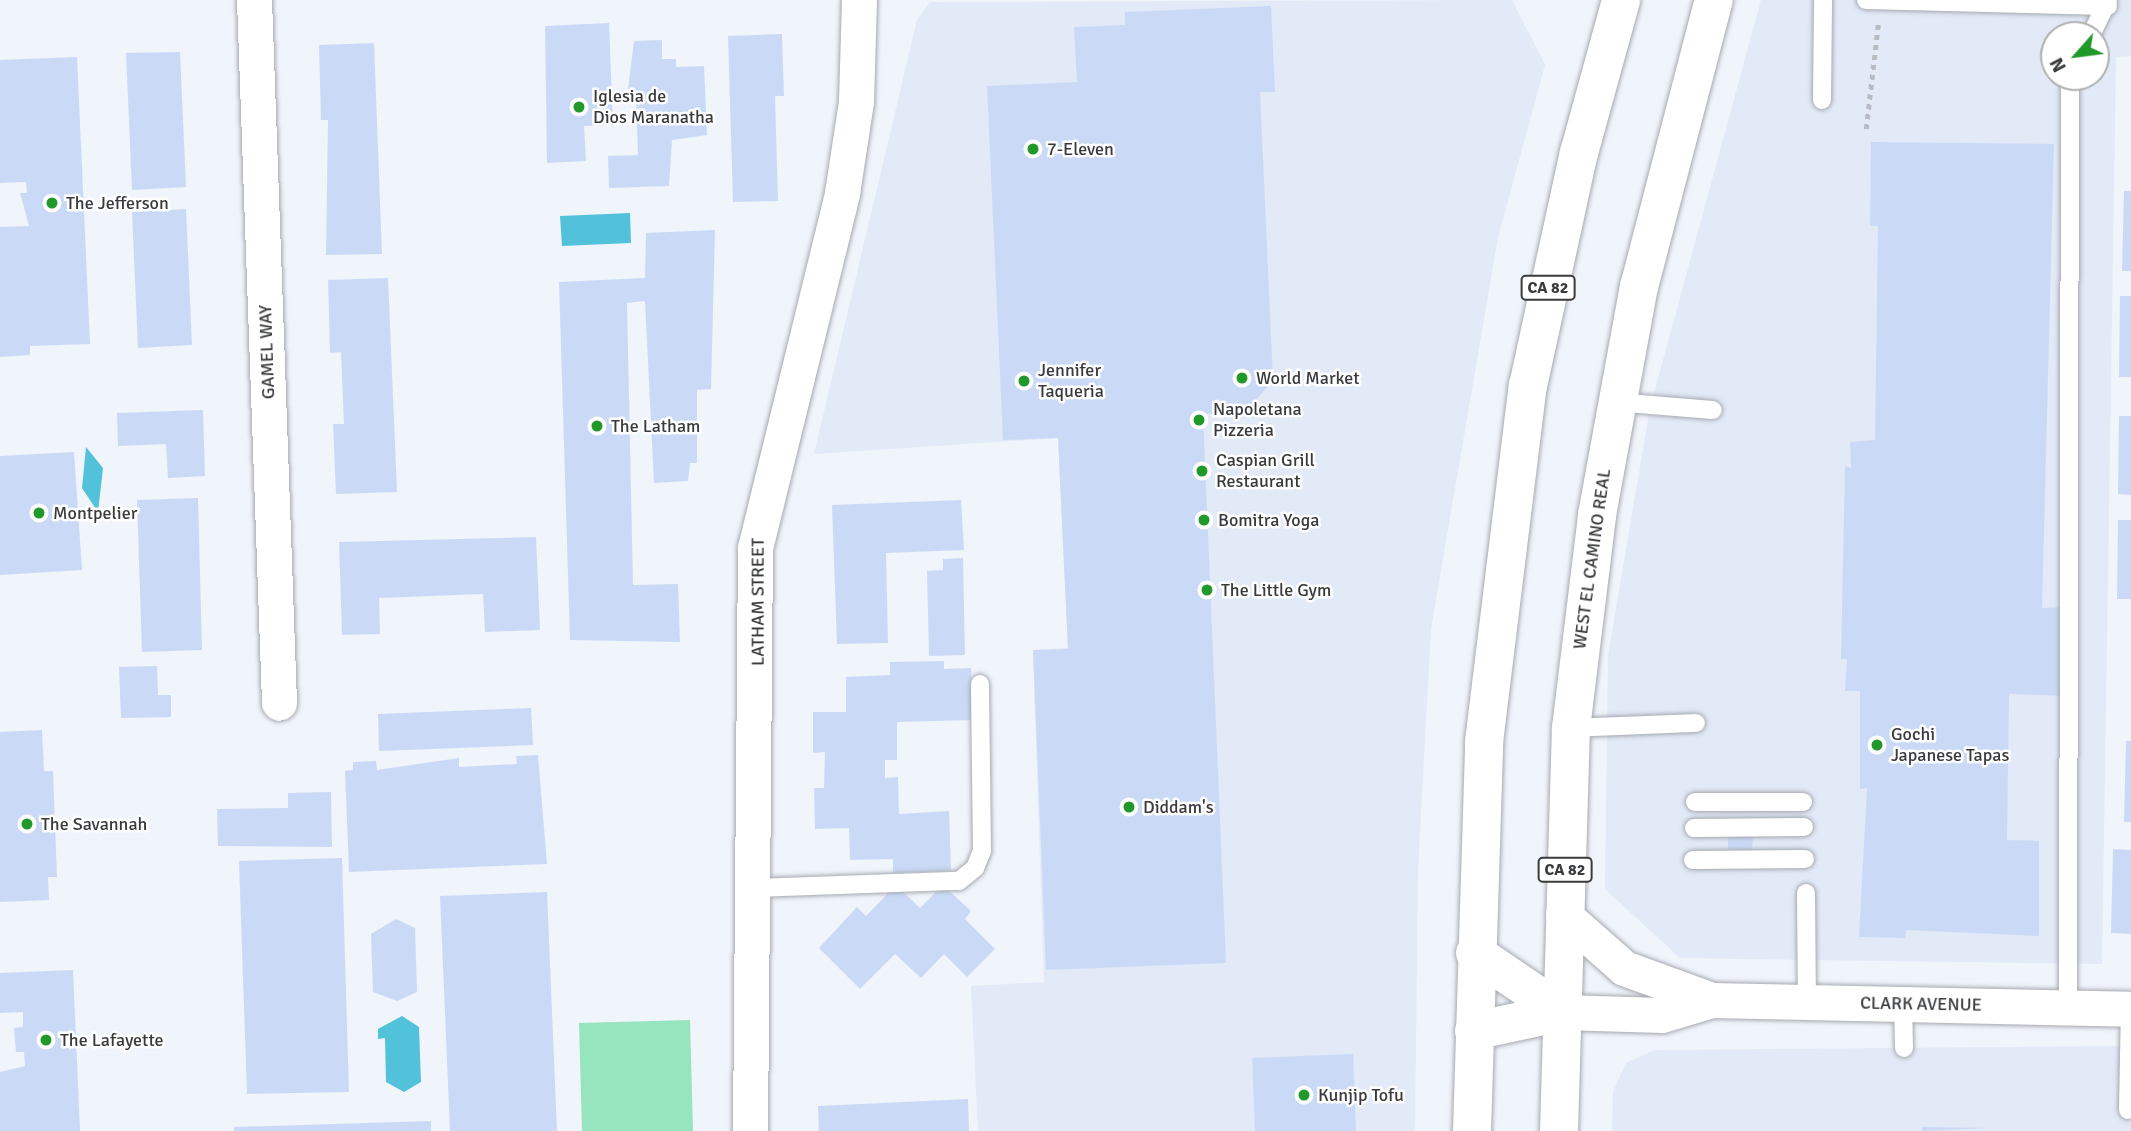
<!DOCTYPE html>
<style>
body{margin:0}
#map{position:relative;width:2131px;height:1131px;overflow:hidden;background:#f0f4fb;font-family:Signika,sans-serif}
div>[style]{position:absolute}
.built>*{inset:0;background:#e2e9f7}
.green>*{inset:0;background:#97e5be}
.water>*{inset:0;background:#52c2da}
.building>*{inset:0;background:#cadaf6}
.path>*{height:4.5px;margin-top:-2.25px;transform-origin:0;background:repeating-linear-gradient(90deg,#b8bbc1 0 5px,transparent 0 10px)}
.roads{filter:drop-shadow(0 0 2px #a6aab0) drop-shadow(0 0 2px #a6aab0)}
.lane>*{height:18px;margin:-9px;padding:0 9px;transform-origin:9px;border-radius:9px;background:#fff}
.street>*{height:35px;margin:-17.5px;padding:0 17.5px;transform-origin:17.5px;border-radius:17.5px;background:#fff}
.primary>*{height:38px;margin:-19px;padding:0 19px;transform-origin:19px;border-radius:19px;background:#fff}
.dots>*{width:19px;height:19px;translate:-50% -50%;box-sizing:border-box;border:4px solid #fff;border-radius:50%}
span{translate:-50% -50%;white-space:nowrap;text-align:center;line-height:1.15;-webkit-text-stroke:5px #fff;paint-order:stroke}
.shield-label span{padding:2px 5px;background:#fff;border:2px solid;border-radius:5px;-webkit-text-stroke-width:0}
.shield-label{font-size:16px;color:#383a3c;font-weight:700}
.poi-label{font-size:18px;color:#383a3c}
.left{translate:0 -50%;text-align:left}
.street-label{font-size:18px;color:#383a3c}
.north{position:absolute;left:2040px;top:21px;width:70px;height:70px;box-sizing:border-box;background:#fff;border:2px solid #afb0b1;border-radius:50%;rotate:242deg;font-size:19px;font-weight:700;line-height:28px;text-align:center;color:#383a3c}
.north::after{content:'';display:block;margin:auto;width:24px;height:32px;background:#21992a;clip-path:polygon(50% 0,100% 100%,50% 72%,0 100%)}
</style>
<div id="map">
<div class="built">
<div style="clip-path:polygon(1512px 0,1545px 65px,1498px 237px,1431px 629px,1418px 869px,1415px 1131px,978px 1131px,971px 986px,1044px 982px,1033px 650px,1068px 648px,1058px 438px,814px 454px,917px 20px,930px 2px)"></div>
<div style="clip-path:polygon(evenodd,1761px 0,2131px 0,2131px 56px,2116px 57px,2102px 964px,1680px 958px,1605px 889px,1608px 656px,1650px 408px,1761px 0,2054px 35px,2096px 35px,2096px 77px,2054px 77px,2054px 35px)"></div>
<div style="clip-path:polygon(2131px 1046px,2131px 1131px,1612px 1131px,1613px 1092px,1626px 1063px,1655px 1050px)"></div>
</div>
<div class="green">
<div style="clip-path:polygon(690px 1020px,693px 1131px,582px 1131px,579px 1023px)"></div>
</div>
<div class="water">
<div style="clip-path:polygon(630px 213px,631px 243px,562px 246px,560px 216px)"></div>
<div style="clip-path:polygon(86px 447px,103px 468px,98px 512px,82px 488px)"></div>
<div style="clip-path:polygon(402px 1016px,419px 1027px,421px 1082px,404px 1092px,386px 1082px,385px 1038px,378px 1039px,378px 1029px)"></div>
</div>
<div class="building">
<div style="clip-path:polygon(1271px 6px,1275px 92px,1260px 92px,1273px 381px,1244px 413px,1203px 414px,1226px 963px,1046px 970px,1033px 650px,1068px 649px,1058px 438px,1003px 440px,987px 86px,1077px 82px,1074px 27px,1125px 25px,1125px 12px)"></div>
<div style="clip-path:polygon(609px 23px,613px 125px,584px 126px,586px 161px,547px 163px,545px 26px)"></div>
<div style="clip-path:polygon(782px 34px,784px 96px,775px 96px,778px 201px,733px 202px,728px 36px)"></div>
<div style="clip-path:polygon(662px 40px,662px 59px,676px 59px,676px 67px,704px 66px,707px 135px,672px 140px,669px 186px,609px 188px,608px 156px,638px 155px,636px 96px,627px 97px,634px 41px)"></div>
<div style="clip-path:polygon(374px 43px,382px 254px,326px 255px,328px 120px,321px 120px,319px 45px)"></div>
<div style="clip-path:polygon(180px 52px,186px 187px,132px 190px,126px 53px)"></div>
<div style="clip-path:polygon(77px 57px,90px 344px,30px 346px,30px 355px,0 357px,0 227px,29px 226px,20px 193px,27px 193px,26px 182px,0 183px,0 60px)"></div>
<div style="clip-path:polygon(1871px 142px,2054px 144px,2042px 608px,2067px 607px,2068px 696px,2009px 694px,2007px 840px,2039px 841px,2039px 936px,1906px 930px,1905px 938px,1859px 937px,1867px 788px,1860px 789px,1860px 691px,1845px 691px,1847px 659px,1841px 659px,1845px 466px,1851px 468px,1850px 442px,1875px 440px,1878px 226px,1870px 226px)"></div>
<div style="clip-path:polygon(2124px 191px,2131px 191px,2131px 271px,2122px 271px)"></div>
<div style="clip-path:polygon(186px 209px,192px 345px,138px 348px,132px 212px)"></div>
<div style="clip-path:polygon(715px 230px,711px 389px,697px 390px,697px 463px,690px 463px,688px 481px,654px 483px,645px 301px,627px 303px,633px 585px,678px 584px,680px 642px,570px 640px,559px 282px,645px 278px,646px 233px)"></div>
<div style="clip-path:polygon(388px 278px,397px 492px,336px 494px,333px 424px,344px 424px,341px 352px,330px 353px,328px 280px)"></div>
<div style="clip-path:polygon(2120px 296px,2131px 296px,2131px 377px,2119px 377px)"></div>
<div style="clip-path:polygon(203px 410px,205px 476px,168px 478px,166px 444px,118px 446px,117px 413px)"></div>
<div style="clip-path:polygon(2119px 416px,2131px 416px,2131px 495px,2118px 494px)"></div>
<div style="clip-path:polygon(74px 452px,82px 570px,0 575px,0 456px)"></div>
<div style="clip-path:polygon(198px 498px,202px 650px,142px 652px,137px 500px)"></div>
<div style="clip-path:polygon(961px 500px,964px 550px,886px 553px,888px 643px,837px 644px,832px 505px)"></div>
<div style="clip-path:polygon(2118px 520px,2131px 520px,2131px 599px,2117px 599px)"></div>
<div style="clip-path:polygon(536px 537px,540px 630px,485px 632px,483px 594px,379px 598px,380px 634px,342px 635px,339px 542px)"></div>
<div style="clip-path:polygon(963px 558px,965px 655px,929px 656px,927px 571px,943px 570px,943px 559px)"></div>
<div style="clip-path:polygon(944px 661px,944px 669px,971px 668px,973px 720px,897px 722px,897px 760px,885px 760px,885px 778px,898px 777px,899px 814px,949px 811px,951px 871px,893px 873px,893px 859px,850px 860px,849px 828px,815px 829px,814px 788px,824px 788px,825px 752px,813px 753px,813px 712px,846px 712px,846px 677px,890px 675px,890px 662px)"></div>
<div style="clip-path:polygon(157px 666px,158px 695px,171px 695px,171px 717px,121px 718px,119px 667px)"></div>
<div style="clip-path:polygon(531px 708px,533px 745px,379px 751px,378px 714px)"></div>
<div style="clip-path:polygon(42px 730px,44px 771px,53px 771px,57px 877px,48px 877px,49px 900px,0 902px,0 732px)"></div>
<div style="clip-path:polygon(2126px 741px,2131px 741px,2131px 822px,2124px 822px)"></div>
<div style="clip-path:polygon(538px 755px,547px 864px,349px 872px,345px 771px,353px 770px,353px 762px,376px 761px,377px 770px,459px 758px,459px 767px,517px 764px,516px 756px)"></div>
<div style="clip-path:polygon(331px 792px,332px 847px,218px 846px,217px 809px,288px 808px,288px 793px)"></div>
<div style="clip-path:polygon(1728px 833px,1753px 834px,1752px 851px,1728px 849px)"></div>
<div style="clip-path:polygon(2113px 849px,2131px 850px,2131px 934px,2111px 933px)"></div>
<div style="clip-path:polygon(342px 858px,349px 1092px,247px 1094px,239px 861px)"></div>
<div style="clip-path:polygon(896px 885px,920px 908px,943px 885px,971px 911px,965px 919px,995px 949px,967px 977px,944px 954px,921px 978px,895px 954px,860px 989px,819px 948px,857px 907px,866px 916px)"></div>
<div style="clip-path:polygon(547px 892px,557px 1131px,450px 1131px,440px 896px)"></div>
<div style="clip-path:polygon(396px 919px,415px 928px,417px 992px,397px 1001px,373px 992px,371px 934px)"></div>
<div style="clip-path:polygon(73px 970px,80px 1131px,0 1131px,0 1072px,25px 1066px,24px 1052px,16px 1052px,14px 1028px,23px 1027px,23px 1012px,0 1013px,0 973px)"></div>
<div style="clip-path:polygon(1353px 1054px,1356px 1131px,1255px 1131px,1252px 1058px)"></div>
<div style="clip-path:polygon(968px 1099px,969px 1131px,819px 1131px,818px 1106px)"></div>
<div style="clip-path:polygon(431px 1121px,431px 1131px,234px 1131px,234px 1127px)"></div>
<div style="clip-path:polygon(1922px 1127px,1989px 1128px,1922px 1131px)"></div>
</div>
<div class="path">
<div style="left:1866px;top:129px;width:105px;rotate:-83.4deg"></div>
</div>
<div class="roads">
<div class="lane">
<div style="left:1866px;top:0;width:242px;rotate:1.4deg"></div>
<div style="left:2091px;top:35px;width:39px;rotate:-64deg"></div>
<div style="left:1822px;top:100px;width:100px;rotate:-89.4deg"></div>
<div style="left:1615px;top:402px;width:98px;rotate:4.7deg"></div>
<div style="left:1571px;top:728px;width:125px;rotate:-2.3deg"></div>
<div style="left:1695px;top:802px;width:108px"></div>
<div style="left:1694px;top:828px;width:110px;rotate:-0.5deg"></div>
<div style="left:1693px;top:860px;width:112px;rotate:-0.5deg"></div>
<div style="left:754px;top:888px;width:205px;rotate:-2deg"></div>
<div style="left:959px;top:881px;width:21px;rotate:-39deg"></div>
<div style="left:975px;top:868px;width:18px;rotate:-68deg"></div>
<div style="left:982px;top:851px;width:167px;rotate:-90.7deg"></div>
<div style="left:1806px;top:893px;width:109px;rotate:89.5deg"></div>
<div style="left:1903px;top:1003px;width:45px;rotate:88.7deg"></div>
<div style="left:2068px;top:1007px;width:930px;rotate:-89.88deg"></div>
<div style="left:2128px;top:1110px;width:101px;rotate:-88.9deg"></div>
</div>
<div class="street">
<div style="left:254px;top:0;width:703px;rotate:87.96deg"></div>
<div style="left:1563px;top:914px;width:81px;rotate:41.5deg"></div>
<div style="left:1624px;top:968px;width:94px;rotate:20deg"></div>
<div style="left:1712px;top:1000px;width:419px;rotate:1.2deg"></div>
<div style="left:1562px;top:1012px;width:100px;rotate:1.7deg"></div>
<div style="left:1662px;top:1015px;width:52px;rotate:-16.7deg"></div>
<div style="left:750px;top:1131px;width:583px;rotate:-89.51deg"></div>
<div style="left:755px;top:548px;width:366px;rotate:-76.2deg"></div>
<div style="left:842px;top:193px;width:93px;rotate:-81.3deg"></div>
<div style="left:856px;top:101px;width:101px;rotate:-88.3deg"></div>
</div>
<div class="primary">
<div style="left:1475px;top:953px;width:105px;rotate:34.1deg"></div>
<div style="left:1474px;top:1031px;width:90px;rotate:-12.2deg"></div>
<div style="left:1472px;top:1131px;width:389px;rotate:-88.2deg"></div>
<div style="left:1484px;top:742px;width:359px;rotate:-83deg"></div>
<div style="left:1528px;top:386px;width:239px;rotate:-77.7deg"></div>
<div style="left:1579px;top:153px;width:159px;rotate:-74.6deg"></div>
<div style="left:1559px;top:1131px;width:403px;rotate:-88.3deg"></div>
<div style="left:1571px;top:728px;width:215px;rotate:-83deg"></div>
<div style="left:1597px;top:515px;width:232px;rotate:-79.6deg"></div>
<div style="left:1639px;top:287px;width:297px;rotate:-75.4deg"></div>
</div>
</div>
<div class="dots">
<div style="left:579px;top:107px;background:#21992a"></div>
<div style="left:1033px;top:149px;background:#21992a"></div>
<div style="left:52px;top:203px;background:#21992a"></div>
<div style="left:1242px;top:378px;background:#21992a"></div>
<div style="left:1024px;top:381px;background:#21992a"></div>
<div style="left:1199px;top:420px;background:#21992a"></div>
<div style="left:597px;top:426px;background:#21992a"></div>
<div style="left:1202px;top:471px;background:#21992a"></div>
<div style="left:39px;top:513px;background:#21992a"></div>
<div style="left:1204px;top:520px;background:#21992a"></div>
<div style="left:1207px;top:590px;background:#21992a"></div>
<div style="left:1877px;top:745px;background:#21992a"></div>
<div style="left:1129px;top:807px;background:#21992a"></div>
<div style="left:27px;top:824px;background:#21992a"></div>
<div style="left:46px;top:1040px;background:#21992a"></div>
<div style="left:1304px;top:1095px;background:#21992a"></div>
</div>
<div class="shield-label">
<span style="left:1548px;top:288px">CA 82</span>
<span style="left:1565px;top:870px">CA 82</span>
</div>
<div class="poi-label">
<span class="left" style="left:593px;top:107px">Iglesia de<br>Dios Maranatha</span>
<span class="left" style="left:1047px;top:149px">7-Eleven</span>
<span class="left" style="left:66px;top:203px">The Jefferson</span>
<span class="left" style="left:1038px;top:381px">Jennifer<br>Taqueria</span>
<span class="left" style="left:1256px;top:378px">World Market</span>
<span class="left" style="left:1213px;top:420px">Napoletana<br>Pizzeria</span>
<span class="left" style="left:611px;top:426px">The Latham</span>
<span class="left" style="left:1216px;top:471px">Caspian Grill<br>Restaurant</span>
<span class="left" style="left:53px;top:513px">Montpelier</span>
<span class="left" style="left:1218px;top:520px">Bomitra Yoga</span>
<span class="left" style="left:1221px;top:590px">The Little Gym</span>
<span class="left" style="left:1891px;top:745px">Gochi<br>Japanese Tapas</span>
<span class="left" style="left:1143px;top:807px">Diddam's</span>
<span class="left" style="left:41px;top:824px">The Savannah</span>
<span class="left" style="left:60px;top:1040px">The Lafayette</span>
<span class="left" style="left:1318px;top:1095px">Kunjip Tofu</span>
</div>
<div class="street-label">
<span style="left:267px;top:352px;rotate:-92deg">GAMEL WAY</span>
<span style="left:1592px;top:559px;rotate:-82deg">WEST EL CAMINO REAL</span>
<span style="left:758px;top:602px;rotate:-90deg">LATHAM STREET</span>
<span style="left:1921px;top:1004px;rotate:1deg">CLARK AVENUE</span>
</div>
<div class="north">N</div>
</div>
